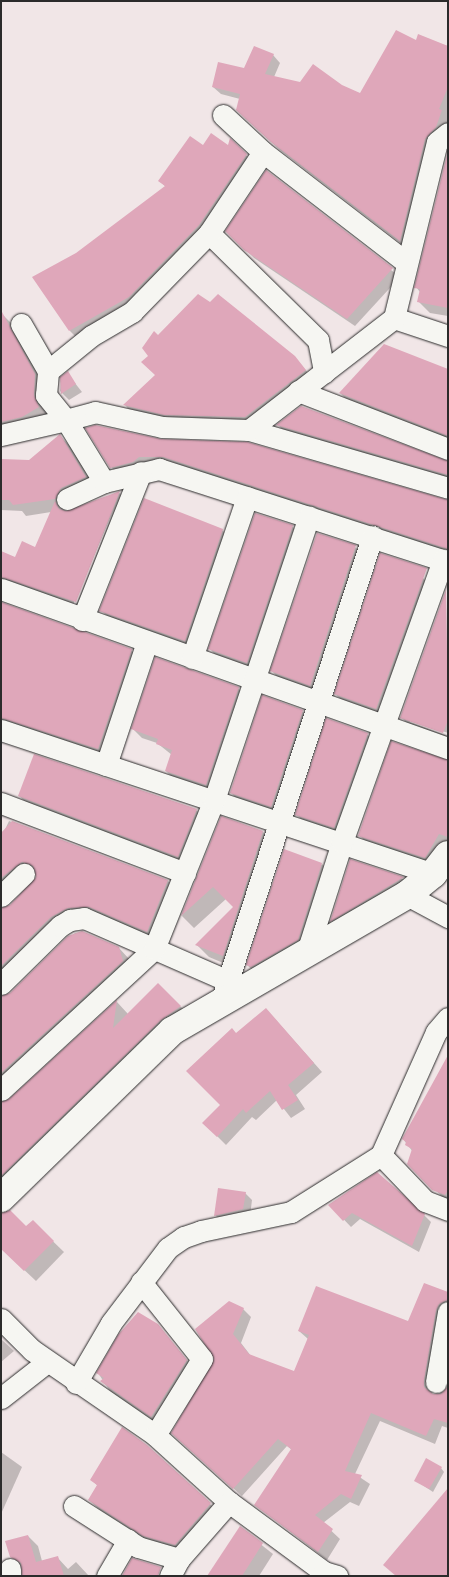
<!DOCTYPE html>
<style>
body{margin:0}
#map{position:relative;width:449px;height:1577px;overflow:hidden;background:#f1e6e7;font-family:Kalam,sans-serif}
div>[style]{position:absolute}
.shadow>*{inset:0;background:#0003}
.building>*{inset:0;background:#dfa7ba}
.roads{filter:drop-shadow(0 0 1px #2b2b2b) drop-shadow(0 0 1px #2b2b2b)}
.street>*{height:21px;margin:-10.5px;padding:0 10.5px;transform-origin:10.5px;border-radius:10.5px;background:#f6f6f2}
.secondary>*{height:28px;margin:-14px;padding:0 14px;transform-origin:14px;border-radius:14px;background:#f6f6f2}
span{translate:-50% -50%;white-space:nowrap;text-align:center;line-height:1.15;-webkit-text-stroke:4px #f6f6f2;paint-order:stroke}
.frame{position:absolute;inset:0;border:2px solid #2b2b2b;pointer-events:none}
</style>
<div id="map">
<div class="shadow">
<div style="clip-path:polygon(416px 41px,448px 46px,448px 122px,407px 248px,280px 150px,245px 118px,240px 99px,221px 94px,213px 87px,273px 55px,280px 63px,274px 77px,301px 83px,342px 86px,361px 94px)"></div>
<div style="clip-path:polygon(203px 146px,229px 147px,246px 155px,255px 164px,139px 307px,79px 340px,70px 331px,76px 254px,166px 187px,160px 181px)"></div>
<div style="clip-path:polygon(448px 163px,448px 316px,430px 313px,419px 302px,420px 292px,416px 287px)"></div>
<div style="clip-path:polygon(266px 172px,400px 277px,355px 326px,254px 258px,227px 231px)"></div>
<div style="clip-path:polygon(4px 316px,14px 326px,45px 385px,43px 406px,48px 417px,1px 431px,1px 319px)"></div>
<div style="clip-path:polygon(158px 336px,294px 357px,317px 383px,257px 429px,136px 417px,125px 405px,156px 375px,149px 356px)"></div>
<div style="clip-path:polygon(448px 371px,448px 441px,350px 403px,340px 393px)"></div>
<div style="clip-path:polygon(67px 373px,82px 392px,69px 400px,60px 391px,61px 378px)"></div>
<div style="clip-path:polygon(278px 425px,448px 461px,448px 481px,287px 434px)"></div>
<div style="clip-path:polygon(87px 428px,448px 500px,448px 554px,174px 466px,121px 477px,111px 467px)"></div>
<div style="clip-path:polygon(60px 436px,72px 448px,97px 489px,73px 499px,64px 513px,120px 493px,129px 502px,86px 611px,75px 608px,115px 507px,72px 607px,1px 583px,1px 564px,36px 548px,51px 512px,26px 516px,22px 511px,1px 510px,1px 460px,30px 462px)"></div>
<div style="clip-path:polygon(292px 526px,305px 539px,259px 675px,222px 662px,210px 649px)"></div>
<div style="clip-path:polygon(222px 530px,234px 542px,197px 652px,113px 622px,101px 610px)"></div>
<div style="clip-path:polygon(355px 547px,365px 556px,320px 695px,281px 681px,272px 671px)"></div>
<div style="clip-path:polygon(423px 578px,436px 591px,389px 721px,348px 706px,335px 694px)"></div>
<div style="clip-path:polygon(446px 591px,448px 733px,410px 720px,410px 722px,448px 736px,448px 739px,410px 726px,401px 717px)"></div>
<div style="clip-path:polygon(1px 604px,131px 650px,139px 658px,106px 756px,1px 722px)"></div>
<div style="clip-path:polygon(238px 688px,247px 697px,215px 793px,175px 780px,166px 771px,172px 755px,157px 743px,142px 738px,133px 729px)"></div>
<div style="clip-path:polygon(302px 711px,309px 718px,278px 813px,238px 800px,231px 793px)"></div>
<div style="clip-path:polygon(367px 734px,374px 741px,341px 834px,304px 822px,296px 814px)"></div>
<div style="clip-path:polygon(448px 761px,448px 842px,434px 866px,368px 844px,359px 835px)"></div>
<div style="clip-path:polygon(19px 796px,196px 810px,206px 819px,187px 866px,29px 805px)"></div>
<div style="clip-path:polygon(222px 818px,263px 832px,275px 844px,235px 968px,209px 957px,197px 945px,234px 907px,226px 899px,194px 928px,182px 916px)"></div>
<div style="clip-path:polygon(9px 821px,168px 881px,179px 892px,158px 942px,79px 918px,1px 990px,1px 924px,37px 878px,36px 873px,27px 876px,1px 905px,1px 838px)"></div>
<div style="clip-path:polygon(350px 861px,403px 879px,413px 888px,341px 931px,331px 921px)"></div>
<div style="clip-path:polygon(322px 864px,332px 874px,308px 951px,258px 975px,247px 965px)"></div>
<div style="clip-path:polygon(82px 932px,119px 948px,130px 960px,1px 1099px,1px 997px,10px 994px,75px 933px)"></div>
<div style="clip-path:polygon(158px 984px,191px 1017px,1px 1200px,1px 1102px,10px 1100px,117px 1002px,128px 1014px)"></div>
<div style="clip-path:polygon(274px 1018px,322px 1072px,296px 1095px,305px 1109px,291px 1118px,277px 1100px,256px 1120px,252px 1117px,226px 1145px,204px 1123px,221px 1105px,236px 1035px)"></div>
<div style="clip-path:polygon(448px 1058px,448px 1202px,408px 1164px,413px 1152px,403px 1139px)"></div>
<div style="clip-path:polygon(245px 1193px,252px 1200px,250px 1216px,222px 1222px,215px 1215px)"></div>
<div style="clip-path:polygon(330px 1205px,424px 1215px,431px 1222px,419px 1252px,360px 1219px,351px 1227px)"></div>
<div style="clip-path:polygon(33px 1222px,64px 1252px,36px 1281px,1px 1248px)"></div>
<div style="clip-path:polygon(448px 1293px,448px 1311px,444px 1319px,432px 1395px,447px 1390px,448px 1386px,448px 1428px,442px 1426px,435px 1444px,380px 1421px,355px 1474px,370px 1484px,359px 1506px,350px 1502px,323px 1523px,340px 1539px,327px 1560px,256px 1505px,292px 1450px,287px 1446px,242px 1496px,181px 1441px,243px 1309px,251px 1317px,241px 1343px,251px 1356px,295px 1373px,308px 1339px,299px 1331px,409px 1323px)"></div>
<div style="clip-path:polygon(157px 1325px,195px 1370px,161px 1426px,110px 1391px,98px 1373px)"></div>
<div style="clip-path:polygon(1px 1339px,14px 1351px,1px 1362px)"></div>
<div style="clip-path:polygon(146px 1446px,221px 1514px,186px 1554px,155px 1545px,100px 1510px,89px 1500px,98px 1486px,92px 1480px)"></div>
<div style="clip-path:polygon(1px 1452px,22px 1467px,1px 1514px)"></div>
<div style="clip-path:polygon(441px 1468px,444px 1472px,433px 1492px,415px 1480px)"></div>
<div style="clip-path:polygon(240px 1528px,273px 1554px,259px 1576px,209px 1576px)"></div>
<div style="clip-path:polygon(28px 1536px,38px 1546px,42px 1561px,57px 1557px,68px 1569px,76px 1562px,89px 1576px,23px 1576px,21px 1567px,11px 1556px)"></div>
</div>
<div class="building">
<div style="clip-path:polygon(396px 30px,416px 40px,418px 34px,448px 46px,448px 87px,439px 109px,442px 110px,436px 127px,425px 139px,400px 241px,271px 142px,236px 110px,240px 94px,212px 87px,218px 62px,244px 68px,254px 46px,274px 54px,265px 74px,300px 82px,313px 64px,342px 85px,360px 93px)"></div>
<div style="clip-path:polygon(211px 133px,228px 145px,230px 138px,247px 154px,199px 225px,129px 297px,69px 331px,32px 277px,76px 253px,165px 186px,158px 181px,190px 136px,203px 145px)"></div>
<div style="clip-path:polygon(448px 151px,448px 308px,417px 302px,420px 289px,414px 288px)"></div>
<div style="clip-path:polygon(266px 170px,393px 268px,347px 319px,244px 250px,225px 231px)"></div>
<div style="clip-path:polygon(198px 294px,210px 302px,218px 294px,295px 356px,306px 370px,245px 417px,164px 415px,123px 405px,155px 375px,141px 362px,148px 356px,142px 348px,154px 331px,158px 335px)"></div>
<div style="clip-path:polygon(1px 310px,35px 374px,34px 395px,39px 407px,22px 417px,1px 422px)"></div>
<div style="clip-path:polygon(384px 344px,448px 369px,448px 436px,339px 393px)"></div>
<div style="clip-path:polygon(68px 371px,76px 384px,61px 394px,60px 377px)"></div>
<div style="clip-path:polygon(301px 406px,448px 461px,448px 475px,276px 425px)"></div>
<div style="clip-path:polygon(95px 425px,161px 439px,247px 442px,448px 500px,448px 549px,163px 457px,139px 457px,133px 462px,110px 468px,85px 428px)"></div>
<div style="clip-path:polygon(60px 434px,86px 477px,61px 488px,55px 499px,13px 505px,9px 500px,1px 500px,1px 459px,29px 460px)"></div>
<div style="clip-path:polygon(120px 491px,76px 602px,1px 577px,1px 551px,15px 557px,22px 541px,35px 547px,55px 501px,59px 509px,66px 511px)"></div>
<div style="clip-path:polygon(144px 498px,223px 529px,185px 641px,99px 611px)"></div>
<div style="clip-path:polygon(255px 513px,293px 525px,247px 663px,208px 649px)"></div>
<div style="clip-path:polygon(317px 533px,356px 545px,310px 686px,270px 671px)"></div>
<div style="clip-path:polygon(380px 553px,427px 568px,376px 709px,334px 694px)"></div>
<div style="clip-path:polygon(446px 590px,448px 720px,443px 733px,400px 718px)"></div>
<div style="clip-path:polygon(1px 602px,132px 649px,98px 749px,1px 718px)"></div>
<div style="clip-path:polygon(155px 657px,239px 687px,206px 785px,165px 771px,172px 750px,156px 744px,158px 739px,131px 729px)"></div>
<div style="clip-path:polygon(262px 695px,303px 710px,271px 807px,230px 793px)"></div>
<div style="clip-path:polygon(326px 718px,368px 733px,334px 828px,295px 815px)"></div>
<div style="clip-path:polygon(391px 741px,448px 760px,448px 837px,439px 834px,425px 858px,358px 836px)"></div>
<div style="clip-path:polygon(34px 754px,197px 809px,178px 857px,18px 796px)"></div>
<div style="clip-path:polygon(221px 816px,263px 831px,223px 956px,195px 945px,233px 907px,213px 887px,181px 916px)"></div>
<div style="clip-path:polygon(12px 821px,168px 880px,147px 932px,89px 907px,68px 908px,51px 917px,1px 966px,1px 908px,10px 905px,36px 877px,33px 866px,22px 862px,1px 878px,1px 833px)"></div>
<div style="clip-path:polygon(284px 849px,322px 863px,298px 940px,251px 967px,246px 965px)"></div>
<div style="clip-path:polygon(350px 859px,404px 877px,330px 922px)"></div>
<div style="clip-path:polygon(82px 931px,119px 947px,123px 961px,1px 1073px,1px 996px,10px 993px,68px 936px)"></div>
<div style="clip-path:polygon(158px 983px,181px 1006px,161px 1020px,1px 1176px,1px 1102px,9px 1099px,117px 1000px,113px 1028px)"></div>
<div style="clip-path:polygon(266px 1008px,314px 1063px,288px 1085px,298px 1100px,282px 1110px,270px 1091px,246px 1113px,243px 1109px,217px 1137px,202px 1123px,220px 1105px,186px 1071px,232px 1028px,236px 1033px)"></div>
<div style="clip-path:polygon(448px 1055px,448px 1190px,445px 1195px,432px 1190px,407px 1164px,412px 1149px,405px 1145px,406px 1142px,402px 1139px)"></div>
<div style="clip-path:polygon(377px 1172px,425px 1214px,412px 1246px,352px 1213px,343px 1221px,328px 1205px)"></div>
<div style="clip-path:polygon(218px 1188px,246px 1192px,243px 1209px,214px 1216px)"></div>
<div style="clip-path:polygon(10px 1210px,26px 1226px,33px 1220px,54px 1241px,24px 1271px,1px 1249px,1px 1213px)"></div>
<div style="clip-path:polygon(424px 1283px,448px 1292px,447px 1300px,439px 1304px,436px 1310px,424px 1380px,424px 1387px,433px 1394px,441px 1394px,448px 1386px,448px 1423px,434px 1419px,426px 1436px,371px 1413px,345px 1471px,362px 1475px,351px 1499px,341px 1494px,315px 1515px,333px 1529px,318px 1552px,254px 1505px,291px 1449px,278px 1439px,233px 1489px,171px 1433px,214px 1359px,195px 1329px,229px 1301px,244px 1308px,233px 1334px,249px 1354px,294px 1371px,309px 1335px,298px 1331px,316px 1286px,408px 1321px)"></div>
<div style="clip-path:polygon(138px 1312px,158px 1324px,187px 1360px,151px 1417px,100px 1381px,104px 1378px,96px 1373px,118px 1335px)"></div>
<div style="clip-path:polygon(122px 1427px,147px 1445px,211px 1503px,175px 1545px,143px 1536px,88px 1500px,97px 1485px,90px 1480px)"></div>
<div style="clip-path:polygon(426px 1458px,442px 1467px,429px 1489px,414px 1481px)"></div>
<div style="clip-path:polygon(448px 1488px,448px 1576px,396px 1576px,383px 1565px)"></div>
<div style="clip-path:polygon(240px 1526px,263px 1543px,242px 1576px,207px 1576px)"></div>
<div style="clip-path:polygon(28px 1535px,36px 1562px,58px 1556px,64px 1576px,22px 1576px,21px 1563px,10px 1557px,5px 1541px)"></div>
<div style="clip-path:polygon(132px 1558px,161px 1567px,158px 1576px,122px 1576px)"></div>
</div>
<div class="roads">
<div class="street">
<div style="left:223px;top:115px;width:54px;rotate:42.8deg"></div>
<div style="left:263px;top:152px;width:180px;rotate:37.6deg"></div>
<div style="left:209px;top:233px;width:153px;rotate:44.5deg"></div>
<div style="left:318px;top:340px;width:33px;rotate:79deg"></div>
<div style="left:394px;top:318px;width:57px;rotate:18.4deg"></div>
<div style="left:21px;top:324px;width:54px;rotate:60.1deg"></div>
<div style="left:298px;top:391px;width:161px;rotate:21.1deg"></div>
<div style="left:249px;top:430px;width:207px;rotate:16.2deg"></div>
<div style="left:1px;top:435px;width:67px;rotate:-13deg"></div>
<div style="left:66px;top:420px;width:32px;rotate:-129deg"></div>
<div style="left:46px;top:395px;width:24px;rotate:-85deg"></div>
<div style="left:48px;top:371px;width:55px;rotate:-39.1deg"></div>
<div style="left:91px;top:336px;width:48px;rotate:-30.3deg"></div>
<div style="left:132px;top:312px;width:110px;rotate:-45.7deg"></div>
<div style="left:209px;top:233px;width:97px;rotate:-56.3deg"></div>
<div style="left:104px;top:482px;width:73px;rotate:-121.5deg"></div>
<div style="left:66px;top:420px;width:30px;rotate:-15deg"></div>
<div style="left:95px;top:412px;width:69px;rotate:12.6deg"></div>
<div style="left:162px;top:427px;width:87px;rotate:2deg"></div>
<div style="left:249px;top:430px;width:183px;rotate:-37.7deg"></div>
<div style="left:394px;top:318px;width:181px;rotate:-76.3deg"></div>
<div style="left:437px;top:142px;width:14px;rotate:-39deg"></div>
<div style="left:67px;top:499px;width:41px;rotate:-24.7deg"></div>
<div style="left:104px;top:482px;width:57px;rotate:-13.3deg"></div>
<div style="left:159px;top:469px;width:304px;rotate:17.8deg"></div>
<div style="left:1px;top:589px;width:474px;rotate:19.6deg"></div>
<div style="left:82px;top:620px;width:159px;rotate:-68.3deg"></div>
<div style="left:192px;top:658px;width:170px;rotate:-71.1deg"></div>
<div style="left:1px;top:730px;width:455px;rotate:18.4deg"></div>
<div style="left:106px;top:765px;width:130px;rotate:-71.6deg"></div>
<div style="left:1px;top:803px;width:197px;rotate:20.8deg"></div>
<div style="left:407px;top:895px;width:47px;rotate:28.2deg"></div>
<div style="left:1px;top:896px;width:32px;rotate:-44deg"></div>
<div style="left:307px;top:952px;width:115px;rotate:-72.3deg"></div>
<div style="left:342px;top:842px;width:300px;rotate:-70.3deg"></div>
<div style="left:1px;top:984px;width:83px;rotate:-44.5deg"></div>
<div style="left:60px;top:926px;width:12px;rotate:-31deg"></div>
<div style="left:70px;top:920px;width:14px;rotate:-8deg"></div>
<div style="left:84px;top:918px;width:157px;rotate:23.6deg"></div>
<div style="left:220px;top:1005px;width:493px;rotate:-72deg"></div>
<div style="left:448px;top:1018px;width:18px;rotate:131deg"></div>
<div style="left:436px;top:1032px;width:135px;rotate:114.1deg"></div>
<div style="left:381px;top:1155px;width:64px;rotate:46.3deg"></div>
<div style="left:425px;top:1201px;width:25px;rotate:21deg"></div>
<div style="left:1px;top:1090px;width:208px;rotate:-42.7deg"></div>
<div style="left:154px;top:949px;width:161px;rotate:-68.1deg"></div>
<div style="left:214px;top:800px;width:299px;rotate:-71.5deg"></div>
<div style="left:141px;top:1282px;width:98px;rotate:51.6deg"></div>
<div style="left:202px;top:1359px;width:89px;rotate:121.7deg"></div>
<div style="left:1px;top:1319px;width:44px;rotate:45deg"></div>
<div style="left:32px;top:1350px;width:150px;rotate:34.6deg"></div>
<div style="left:155px;top:1435px;width:100px;rotate:42.2deg"></div>
<div style="left:229px;top:1502px;width:118px;rotate:36.4deg"></div>
<div style="left:324px;top:1572px;width:14px;rotate:17deg"></div>
<div style="left:436px;top:1382px;width:71px;rotate:-80.3deg"></div>
<div style="left:76px;top:1383px;width:69px;rotate:-59.7deg"></div>
<div style="left:111px;top:1323px;width:94px;rotate:-52.8deg"></div>
<div style="left:168px;top:1248px;width:19px;rotate:-35deg"></div>
<div style="left:184px;top:1237px;width:18px;rotate:-19deg"></div>
<div style="left:201px;top:1231px;width:92px;rotate:-11.9deg"></div>
<div style="left:291px;top:1212px;width:107px;rotate:-32.3deg"></div>
<div style="left:1px;top:1398px;width:58px;rotate:-38deg"></div>
<div style="left:74px;top:1506px;width:76px;rotate:32.6deg"></div>
<div style="left:138px;top:1547px;width:43px;rotate:16.3deg"></div>
<div style="left:10px;top:1576px;width:7px;rotate:-90deg"></div>
<div style="left:107px;top:1576px;width:42px;rotate:-59.7deg"></div>
<div style="left:170px;top:1576px;width:19px;rotate:-62deg"></div>
<div style="left:179px;top:1559px;width:76px;rotate:-48.7deg"></div>
</div>
<div class="secondary">
<div style="left:1px;top:1198px;width:239px;rotate:-44.3deg"></div>
<div style="left:172px;top:1031px;width:272px;rotate:-30.1deg"></div>
<div style="left:407px;top:895px;width:33px;rotate:-39deg"></div>
<div style="left:433px;top:874px;width:24px;rotate:-52deg"></div>
</div>
</div>
<div class="frame"></div>
</div>
